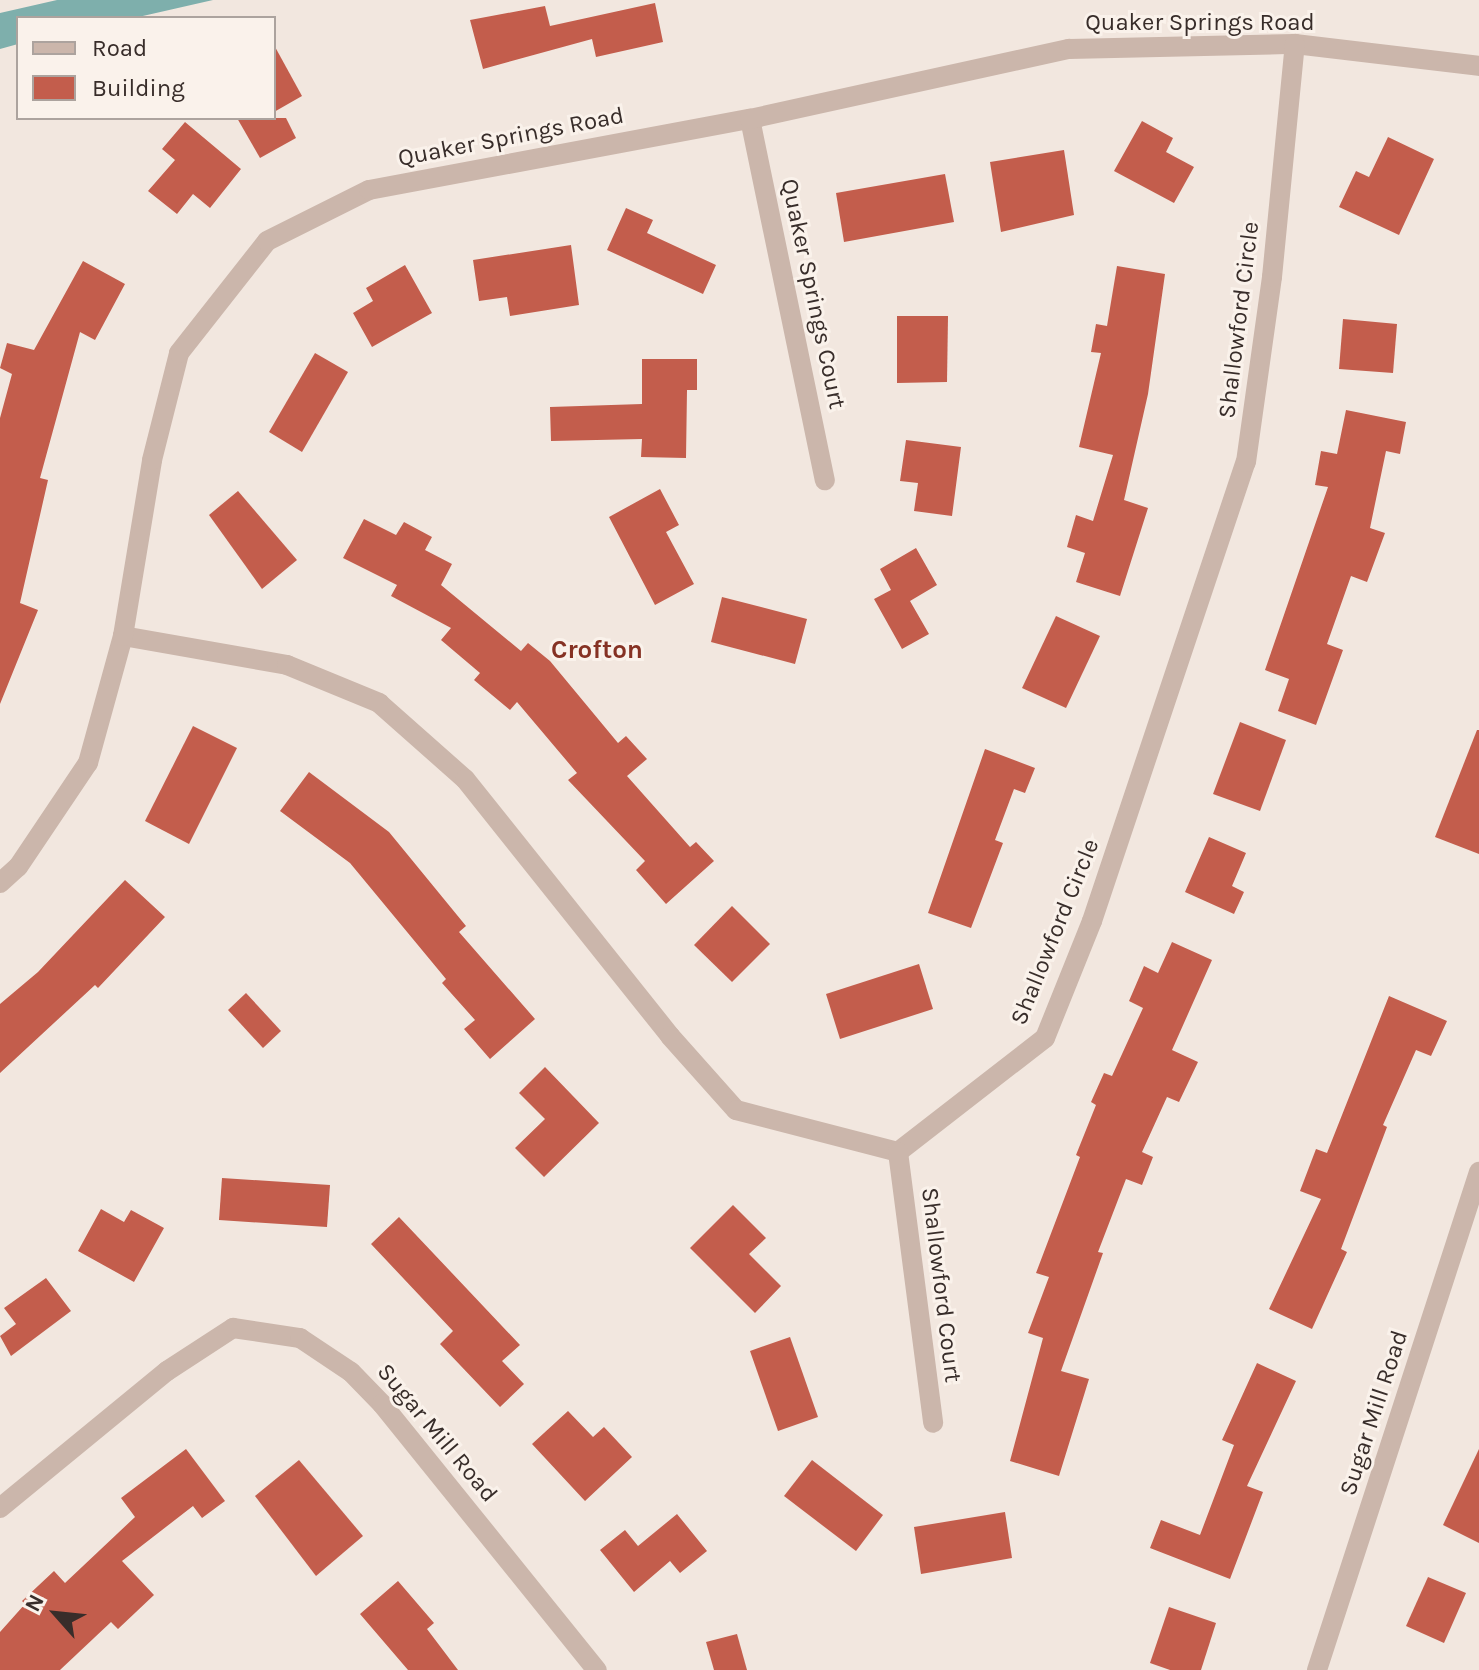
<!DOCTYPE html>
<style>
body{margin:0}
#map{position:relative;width:1479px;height:1670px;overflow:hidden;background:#f2e7df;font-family:Karla,sans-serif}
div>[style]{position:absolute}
.water>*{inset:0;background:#7eafac}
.building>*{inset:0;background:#c35d4c}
.minor>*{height:20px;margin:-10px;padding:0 10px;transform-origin:10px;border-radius:10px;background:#cbb6ab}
span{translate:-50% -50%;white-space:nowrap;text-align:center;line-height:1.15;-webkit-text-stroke:6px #faf2eb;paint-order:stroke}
.street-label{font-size:24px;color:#382d2a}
.neighbourhood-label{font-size:26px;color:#863224;font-weight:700}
.legend{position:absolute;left:16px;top:16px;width:260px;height:104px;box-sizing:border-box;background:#faf2eb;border:2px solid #aca39e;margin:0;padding:10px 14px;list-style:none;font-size:24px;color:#382d2a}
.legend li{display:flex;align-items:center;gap:16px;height:40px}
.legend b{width:40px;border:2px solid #aca39e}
.north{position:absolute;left:16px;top:1574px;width:80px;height:80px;-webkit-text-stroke:6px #faf2eb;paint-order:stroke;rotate:297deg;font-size:22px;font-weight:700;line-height:32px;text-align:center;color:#382d2a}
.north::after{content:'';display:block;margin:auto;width:28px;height:36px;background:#382d2a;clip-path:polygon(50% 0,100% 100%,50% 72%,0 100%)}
</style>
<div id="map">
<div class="water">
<div style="clip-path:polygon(57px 0,213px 0,134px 18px,18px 18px,18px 44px,0 49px,0 13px)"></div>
</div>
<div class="building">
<div style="clip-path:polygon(655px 3px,663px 42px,596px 57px,592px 39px,483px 69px,470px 20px,545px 6px,550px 26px)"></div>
<div style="clip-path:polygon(274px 45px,302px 96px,274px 112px)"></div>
<div style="clip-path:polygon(237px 118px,286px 118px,296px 138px,260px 158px)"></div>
<div style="clip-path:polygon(1142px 121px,1173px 138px,1166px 152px,1194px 167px,1174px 203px,1114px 171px)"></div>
<div style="clip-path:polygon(185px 122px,241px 169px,210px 208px,193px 194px,177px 214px,148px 191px,175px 160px,162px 149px)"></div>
<div style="clip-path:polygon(1388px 137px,1434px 159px,1399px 235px,1339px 207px,1356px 171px,1369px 177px)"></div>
<div style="clip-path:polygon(1064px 150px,1074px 215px,1001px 232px,990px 162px)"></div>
<div style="clip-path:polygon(945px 174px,954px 222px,844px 242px,836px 193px)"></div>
<div style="clip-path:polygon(626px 208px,653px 220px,647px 233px,716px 265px,703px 294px,607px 250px)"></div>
<div style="clip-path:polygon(571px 245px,579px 305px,510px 316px,507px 297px,479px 301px,473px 260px)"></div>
<div style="clip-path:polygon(83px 261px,125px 284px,95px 340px,80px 332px,40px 478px,48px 480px,20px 603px,38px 610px,0 704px,0 418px,12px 374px,0 368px,7px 343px,34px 350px)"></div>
<div style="clip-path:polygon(405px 265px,432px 313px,372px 347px,353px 313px,373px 301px,366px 288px)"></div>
<div style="clip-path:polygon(1117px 266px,1165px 274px,1148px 394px,1124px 500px,1148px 508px,1120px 596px,1076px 582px,1085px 553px,1067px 547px,1076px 515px,1093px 521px,1113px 455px,1079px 447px,1101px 353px,1091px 352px,1096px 324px,1107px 326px)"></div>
<div style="clip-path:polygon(897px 316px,948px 316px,947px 382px,897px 383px)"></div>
<div style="clip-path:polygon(1343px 319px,1397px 324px,1393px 373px,1339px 369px)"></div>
<div style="clip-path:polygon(315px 353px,348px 372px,302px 452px,269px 432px)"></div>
<div style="clip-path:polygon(642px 359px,697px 359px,697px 390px,687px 390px,686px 458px,641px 457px,642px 439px,551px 441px,550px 407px,642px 404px)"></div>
<div style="clip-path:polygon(1346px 410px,1406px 422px,1400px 454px,1386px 451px,1370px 528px,1385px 533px,1367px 582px,1351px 576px,1327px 644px,1343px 650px,1316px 725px,1278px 711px,1289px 679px,1265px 670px,1328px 487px,1315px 485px,1321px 451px,1337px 454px)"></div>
<div style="clip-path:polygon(906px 440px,961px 447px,952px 516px,914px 511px,918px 483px,900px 481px)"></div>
<div style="clip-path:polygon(660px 489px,679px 525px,666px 532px,694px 584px,655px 605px,609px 517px)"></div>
<div style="clip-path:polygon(238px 491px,297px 560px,262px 589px,209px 515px)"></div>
<div style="clip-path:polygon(364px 519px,396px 535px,404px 522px,432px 537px,425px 550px,452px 564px,441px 585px,521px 651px,528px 643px,550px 661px,618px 743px,626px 736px,647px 759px,627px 776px,690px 847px,696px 842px,714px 861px,666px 904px,636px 870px,645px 861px,568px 780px,577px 773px,517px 702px,510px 710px,474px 680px,480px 673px,441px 640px,451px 628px,391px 596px,397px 585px,343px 558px)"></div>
<div style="clip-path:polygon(916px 548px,937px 585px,910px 601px,929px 634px,902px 649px,874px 599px,891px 590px,880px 569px)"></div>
<div style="clip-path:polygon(722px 597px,807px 619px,795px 664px,711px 642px)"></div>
<div style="clip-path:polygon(1056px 616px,1100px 636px,1066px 708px,1022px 688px)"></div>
<div style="clip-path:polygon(1240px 722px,1286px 740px,1260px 811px,1213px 794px)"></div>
<div style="clip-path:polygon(193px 726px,237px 748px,189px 844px,145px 821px)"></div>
<div style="clip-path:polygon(1477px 730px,1479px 730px,1479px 854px,1435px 837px)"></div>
<div style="clip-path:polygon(985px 749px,1035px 768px,1025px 793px,1014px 789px,995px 840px,1003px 843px,971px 928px,928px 913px)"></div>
<div style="clip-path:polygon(309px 772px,389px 832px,466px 926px,459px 932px,535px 1019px,490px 1059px,464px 1029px,475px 1020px,442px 983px,446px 979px,350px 863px,280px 811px)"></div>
<div style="clip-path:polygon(1209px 837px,1246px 853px,1232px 886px,1244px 892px,1234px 914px,1185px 892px)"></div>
<div style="clip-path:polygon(125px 880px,165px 917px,98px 988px,95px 985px,0 1073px,0 1004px,38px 972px)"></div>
<div style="clip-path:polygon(732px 906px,770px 944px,732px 982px,694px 945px)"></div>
<div style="clip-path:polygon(1172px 942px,1212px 960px,1172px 1050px,1198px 1062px,1179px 1102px,1167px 1097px,1142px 1152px,1153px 1157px,1142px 1185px,1126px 1179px,1098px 1252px,1103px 1253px,1061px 1371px,1089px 1379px,1059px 1476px,1010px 1461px,1043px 1338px,1028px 1333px,1049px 1277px,1036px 1273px,1080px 1157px,1076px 1155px,1096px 1105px,1091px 1102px,1104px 1073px,1112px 1076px,1143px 1008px,1129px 1001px,1144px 966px,1158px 973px)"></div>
<div style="clip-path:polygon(919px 964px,933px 1009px,840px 1039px,826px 994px)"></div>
<div style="clip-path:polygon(246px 993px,281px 1031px,263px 1048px,228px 1010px)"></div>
<div style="clip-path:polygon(1389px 996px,1447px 1021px,1431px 1056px,1416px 1050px,1383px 1125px,1387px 1127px,1341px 1249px,1347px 1252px,1312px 1329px,1269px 1309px,1321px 1199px,1300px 1191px,1316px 1149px,1327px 1153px)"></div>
<div style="clip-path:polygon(545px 1067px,599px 1123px,544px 1177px,515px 1148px,545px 1119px,519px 1093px)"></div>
<div style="clip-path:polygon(222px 1178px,330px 1185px,327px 1227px,219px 1220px)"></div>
<div style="clip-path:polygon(733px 1205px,766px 1238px,749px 1254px,781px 1286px,755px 1313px,690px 1248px)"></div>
<div style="clip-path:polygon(101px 1209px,124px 1222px,131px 1210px,164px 1228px,134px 1282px,78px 1251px)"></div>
<div style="clip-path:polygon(399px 1217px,520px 1345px,502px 1361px,524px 1384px,500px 1407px,440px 1344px,453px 1331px,371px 1244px)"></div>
<div style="clip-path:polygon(46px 1278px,71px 1311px,11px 1356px,0 1336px,16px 1324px,4px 1308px)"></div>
<div style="clip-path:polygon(790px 1337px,818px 1417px,778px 1431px,750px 1351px)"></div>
<div style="clip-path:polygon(1257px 1363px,1296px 1381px,1247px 1486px,1263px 1492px,1230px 1579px,1150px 1548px,1161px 1520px,1200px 1535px,1234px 1445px,1222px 1440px)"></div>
<div style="clip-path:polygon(568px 1411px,593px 1437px,604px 1427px,632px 1457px,585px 1501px,532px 1444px)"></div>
<div style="clip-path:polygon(186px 1449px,225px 1501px,202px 1518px,193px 1506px,122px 1561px,154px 1595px,118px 1629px,111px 1622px,60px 1670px,0 1670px,0 1632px,25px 1604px,22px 1601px,54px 1571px,65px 1583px,135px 1517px,121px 1498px)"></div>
<div style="clip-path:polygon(1479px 1449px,1479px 1543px,1443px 1525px)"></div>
<div style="clip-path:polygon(299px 1460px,363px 1536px,316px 1576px,255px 1496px)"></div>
<div style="clip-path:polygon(812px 1460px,883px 1515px,856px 1551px,784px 1496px)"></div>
<div style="clip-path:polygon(1005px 1512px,1012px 1558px,921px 1574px,914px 1527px)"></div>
<div style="clip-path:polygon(677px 1514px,707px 1551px,680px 1573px,670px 1561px,634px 1592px,600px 1550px,625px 1530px,638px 1546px)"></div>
<div style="clip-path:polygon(1428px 1577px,1466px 1593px,1444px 1643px,1406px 1626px)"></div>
<div style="clip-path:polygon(398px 1581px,434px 1623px,427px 1629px,458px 1670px,408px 1670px,360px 1614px)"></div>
<div style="clip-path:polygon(1169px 1607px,1216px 1623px,1201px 1670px,1170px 1670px,1150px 1663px)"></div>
<div style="clip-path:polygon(737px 1634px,747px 1670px,714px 1670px,706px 1642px)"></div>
</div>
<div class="minor">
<div style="left:750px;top:119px;width:369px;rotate:78.3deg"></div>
<div style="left:123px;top:636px;width:167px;rotate:10deg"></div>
<div style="left:287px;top:665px;width:100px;rotate:22.4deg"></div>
<div style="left:379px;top:703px;width:115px;rotate:41.5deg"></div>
<div style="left:465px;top:779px;width:329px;rotate:51.4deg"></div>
<div style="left:670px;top:1036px;width:99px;rotate:48.3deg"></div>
<div style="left:736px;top:1110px;width:167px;rotate:14.5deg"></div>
<div style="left:0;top:883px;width:24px;rotate:-42deg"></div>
<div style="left:18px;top:867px;width:125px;rotate:-56.1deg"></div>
<div style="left:88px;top:763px;width:132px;rotate:-74.6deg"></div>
<div style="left:123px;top:636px;width:178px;rotate:-80.6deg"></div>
<div style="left:152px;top:460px;width:110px;rotate:-75.8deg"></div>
<div style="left:179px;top:353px;width:142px;rotate:-51.8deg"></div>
<div style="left:267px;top:241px;width:114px;rotate:-26.6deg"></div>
<div style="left:369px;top:190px;width:388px;rotate:-10.6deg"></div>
<div style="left:750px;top:119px;width:327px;rotate:-12.4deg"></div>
<div style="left:1069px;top:49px;width:226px;rotate:-1.3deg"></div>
<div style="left:1295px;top:44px;width:185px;rotate:6.8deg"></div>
<div style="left:898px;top:1152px;width:186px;rotate:-37.8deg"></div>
<div style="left:1045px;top:1038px;width:126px;rotate:-68.1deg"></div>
<div style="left:1092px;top:921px;width:484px;rotate:-71.5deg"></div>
<div style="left:1246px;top:462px;width:187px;rotate:-82deg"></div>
<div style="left:1272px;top:277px;width:234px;rotate:-84.4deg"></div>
<div style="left:898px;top:1152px;width:273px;rotate:82.6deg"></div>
<div style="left:0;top:1508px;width:216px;rotate:-39.4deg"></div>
<div style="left:167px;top:1371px;width:79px;rotate:-33.1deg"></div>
<div style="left:233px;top:1328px;width:68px;rotate:8.5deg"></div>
<div style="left:300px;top:1338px;width:61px;rotate:33.7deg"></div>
<div style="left:351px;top:1372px;width:45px;rotate:45.9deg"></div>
<div style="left:382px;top:1404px;width:342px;rotate:51.1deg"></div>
<div style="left:1317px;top:1670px;width:524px;rotate:-71.98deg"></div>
</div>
<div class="street-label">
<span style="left:1200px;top:23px">Quaker Springs Road</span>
<span style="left:511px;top:137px;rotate:-11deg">Quaker Springs Road</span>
<span style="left:813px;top:294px;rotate:78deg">Quaker Springs Court</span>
<span style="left:1239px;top:320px;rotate:-83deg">Shallowford Circle</span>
<span style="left:1055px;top:932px;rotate:-68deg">Shallowford Circle</span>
<span style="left:941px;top:1285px;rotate:83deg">Shallowford Court</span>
<span style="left:1374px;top:1413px;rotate:-72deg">Sugar Mill Road</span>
<span style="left:437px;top:1433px;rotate:50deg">Sugar Mill Road</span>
</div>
<div class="neighbourhood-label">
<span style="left:597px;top:650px">Crofton</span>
</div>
<ul class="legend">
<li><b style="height:10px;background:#cbb6ab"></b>Road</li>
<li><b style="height:22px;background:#c35d4c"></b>Building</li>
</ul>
<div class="north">N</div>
</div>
